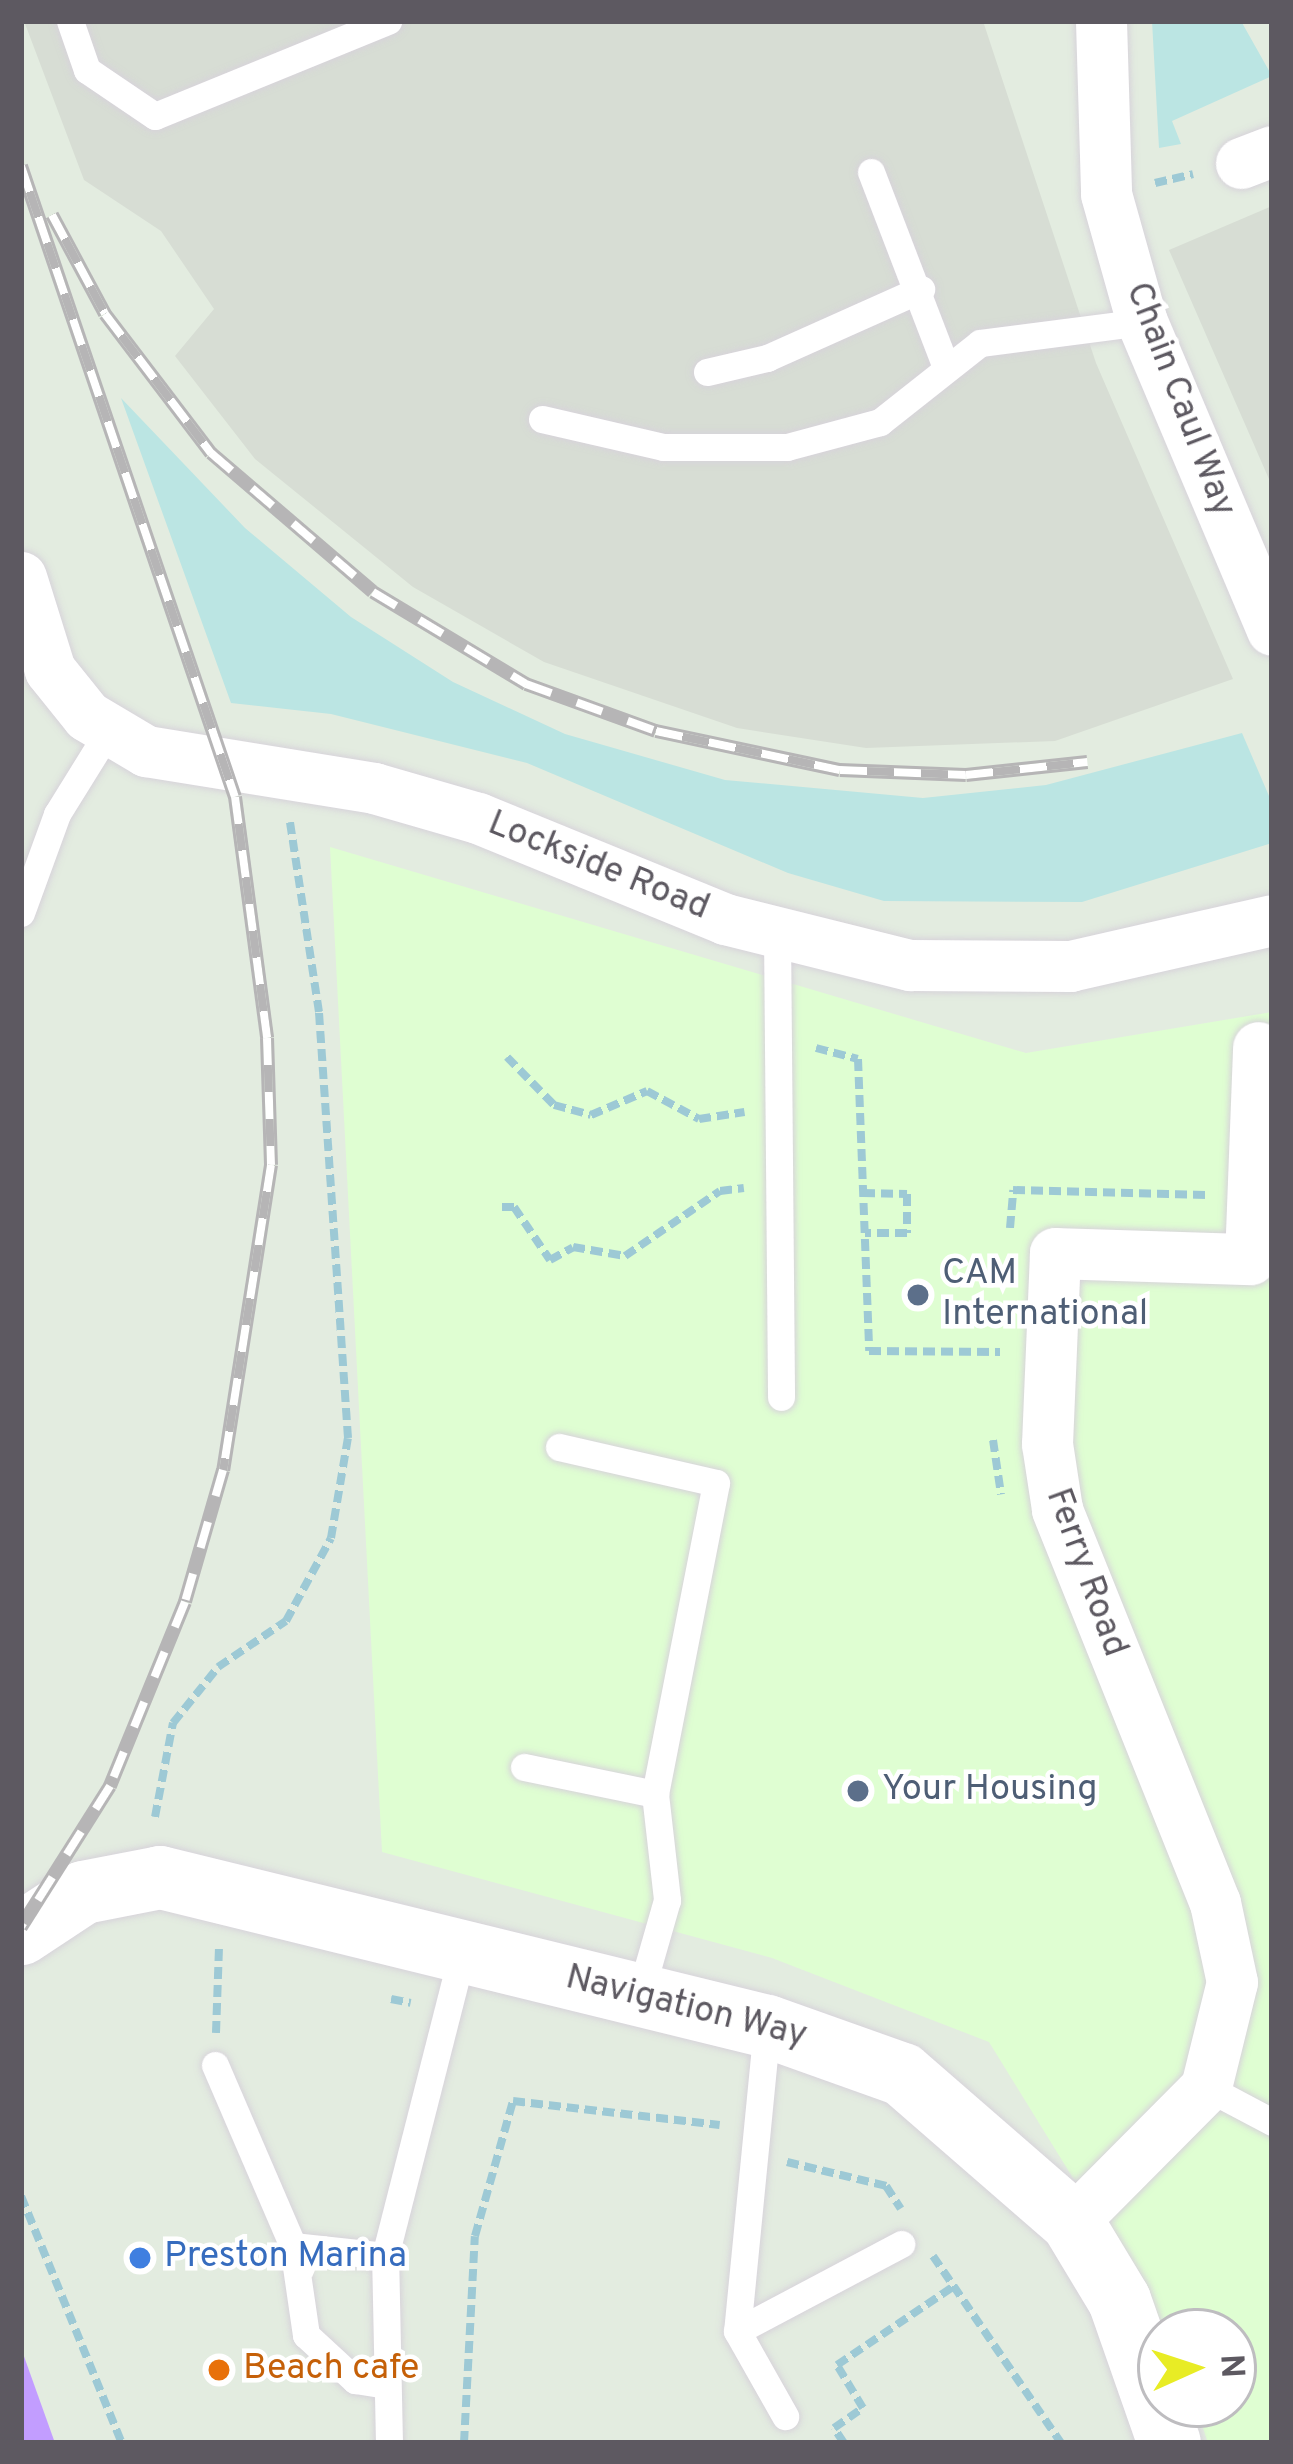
<!DOCTYPE html>
<style>
body{margin:0}
#map{position:relative;width:1293px;height:2464px;overflow:hidden;background:#e3ece0;font-family:Overpass,sans-serif}
div>[style]{position:absolute}
.commercial>*{inset:0;background:#dffed2}
.industrial>*{inset:0;background:#d7ddd4}
.green>*{inset:0;background:#bbe5e3}
.water>*{inset:0;background:#c29dff}
.path>*{height:8px;margin-top:-4px;transform-origin:0;background:repeating-linear-gradient(90deg,#9dc9d5 0 12px,transparent 0 18px)}
.roads{filter:drop-shadow(0 0 3px #d7d3da) drop-shadow(0 0 3px #d7d3da)}
.service>*{height:27px;margin:-13.5px;padding:0 13.5px;transform-origin:13.5px;border-radius:13.5px;background:#fff}
.minor>*{height:51px;margin:-25.5px;padding:0 25.5px;transform-origin:25.5px;border-radius:25.5px;background:#fff}
.tertiary>*{height:63px;margin:-31.5px;padding:0 31.5px;transform-origin:31.5px;border-radius:31.5px;background:#fff}
.rail>*{height:14px;margin-top:-7px;transform-origin:0;background:repeating-linear-gradient(90deg,#fff 0 27px,#b6b5b6 0 54px);box-sizing:border-box;border-block:3px solid #b6b5b6}
.dots>*{width:33px;height:33px;translate:-50% -50%;box-sizing:border-box;border:6px solid #fff;border-radius:50%}
span{translate:-50% -50%;white-space:nowrap;text-align:center;line-height:1.15;-webkit-text-stroke:9px #fff;paint-order:stroke}
.street-label{font-size:36px;color:#5d5961}
.service-label{font-size:36px;color:#4e5e75}
.left{translate:0 -50%;text-align:left}
.shop-label{font-size:36px;color:#366cbe}
.food-label{font-size:36px;color:#c56008}
.frame{position:absolute;inset:0;border:24px solid #5d5961;pointer-events:none}
.north{position:absolute;left:1137px;top:2308px;width:120px;height:120px;box-sizing:border-box;background:#fff;border:3px solid #bebdc0;border-radius:50%;rotate:87deg;font-size:33px;font-weight:700;line-height:48px;text-align:center;color:#5d5961}
.north::after{content:'';display:block;margin:auto;width:42px;height:54px;background:#e8ec25;clip-path:polygon(50% 0,100% 100%,50% 72%,0 100%)}
</style>
<div id="map">
<div class="commercial">
<div style="clip-path:polygon(330px 847px,1026px 1053px,1272px 1012px,1272px 2443px,1208px 2443px,1195px 2404px,1233px 2404px,1233px 2332px,1168px 2332px,989px 2042px,772px 1958px,382px 1852px)"></div>
</div>
<div class="industrial">
<div style="clip-path:polygon(24px 21px,983px 21px,1096px 363px,1233px 679px,1055px 741px,866px 748px,737px 728px,544px 662px,413px 587px,255px 459px,175px 356px,214px 309px,161px 231px,84px 180px)"></div>
<div style="clip-path:polygon(1272px 206px,1272px 486px,1169px 250px)"></div>
</div>
<div class="green">
<div style="clip-path:polygon(1152px 21px,1241px 21px,1272px 76px,1172px 121px,1181px 144px,1159px 148px)"></div>
<div style="clip-path:polygon(121px 398px,245px 528px,351px 617px,453px 682px,565px 734px,725px 780px,923px 798px,1046px 785px,1242px 733px,1272px 803px,1272px 843px,1082px 902px,884px 901px,788px 873px,527px 763px,331px 714px,231px 703px)"></div>
</div>
<div class="water">
<div style="clip-path:polygon(21px 2348px,55px 2443px,21px 2443px)"></div>
</div>
<div class="path">
<div style="left:1155px;top:183px;width:39px;rotate:-13deg"></div>
<div style="left:816px;top:1048px;width:43px;rotate:14.7deg"></div>
<div style="left:858px;top:1059px;width:292px;rotate:87.8deg"></div>
<div style="left:869px;top:1351px;width:131px;rotate:0.4deg"></div>
<div style="left:507px;top:1057px;width:67px;rotate:45.6deg"></div>
<div style="left:554px;top:1105px;width:38px;rotate:15deg"></div>
<div style="left:591px;top:1115px;width:61px;rotate:-23.2deg"></div>
<div style="left:647px;top:1091px;width:59px;rotate:28.3deg"></div>
<div style="left:699px;top:1119px;width:46px;rotate:-8.8deg"></div>
<div style="left:863px;top:1193px;width:44px;rotate:1.3deg"></div>
<div style="left:907px;top:1194px;width:39px;rotate:90deg"></div>
<div style="left:907px;top:1233px;width:42px;rotate:180deg"></div>
<div style="left:502px;top:1207px;width:12px"></div>
<div style="left:514px;top:1207px;width:64px;rotate:55.8deg"></div>
<div style="left:550px;top:1260px;width:26px;rotate:-29deg"></div>
<div style="left:573px;top:1247px;width:53px;rotate:9.8deg"></div>
<div style="left:625px;top:1256px;width:115px;rotate:-34.4deg"></div>
<div style="left:720px;top:1191px;width:24px;rotate:-7deg"></div>
<div style="left:1010px;top:1228px;width:38px;rotate:-85deg"></div>
<div style="left:1013px;top:1190px;width:193px;rotate:1.5deg"></div>
<div style="left:993px;top:1440px;width:55px;rotate:81.6deg"></div>
<div style="left:155px;top:1817px;width:96px;rotate:-79.2deg"></div>
<div style="left:173px;top:1723px;width:72px;rotate:-51.2deg"></div>
<div style="left:218px;top:1667px;width:82px;rotate:-34.1deg"></div>
<div style="left:286px;top:1621px;width:94px;rotate:-61.5deg"></div>
<div style="left:331px;top:1538px;width:101px;rotate:-80.4deg"></div>
<div style="left:348px;top:1438px;width:427px;rotate:-93.9deg"></div>
<div style="left:319px;top:1012px;width:192px;rotate:-98.7deg"></div>
<div style="left:391px;top:1999px;width:20px;rotate:11deg"></div>
<div style="left:216px;top:2033px;width:87px;rotate:-88deg"></div>
<div style="left:787px;top:2162px;width:102px;rotate:13.6deg"></div>
<div style="left:886px;top:2186px;width:27px;rotate:57deg"></div>
<div style="left:21px;top:2196px;width:267px;rotate:67.8deg"></div>
<div style="left:933px;top:2256px;width:227px;rotate:55.6deg"></div>
<div style="left:464px;top:2443px;width:207px;rotate:-87deg"></div>
<div style="left:475px;top:2236px;width:140px;rotate:-74.3deg"></div>
<div style="left:513px;top:2101px;width:208px;rotate:6.6deg"></div>
<div style="left:844px;top:2443px;width:18px;rotate:-124deg"></div>
<div style="left:834px;top:2428px;width:35px;rotate:-35deg"></div>
<div style="left:863px;top:2408px;width:50px;rotate:-121.2deg"></div>
<div style="left:837px;top:2365px;width:141px;rotate:-34deg"></div>
</div>
<div class="roads">
<div class="service">
<div style="left:70px;top:21px;width:52px;rotate:70.9deg"></div>
<div style="left:87px;top:70px;width:82px;rotate:34.1deg"></div>
<div style="left:155px;top:116px;width:252px;rotate:-22.2deg"></div>
<div style="left:871px;top:172px;width:207px;rotate:69deg"></div>
<div style="left:707px;top:372px;width:62px;rotate:-13.1deg"></div>
<div style="left:767px;top:358px;width:169px;rotate:-24.1deg"></div>
<div style="left:542px;top:419px;width:124px;rotate:13deg"></div>
<div style="left:663px;top:447px;width:124px"></div>
<div style="left:787px;top:447px;width:96px;rotate:-15deg"></div>
<div style="left:880px;top:422px;width:127px;rotate:-38.3deg"></div>
<div style="left:980px;top:343px;width:163px;rotate:-7.4deg"></div>
<div style="left:21px;top:913px;width:105px;rotate:-70deg"></div>
<div style="left:57px;top:814px;width:99px;rotate:-58.2deg"></div>
<div style="left:777px;top:932px;width:465px;rotate:89.5deg"></div>
<div style="left:559px;top:1447px;width:161px;rotate:12.9deg"></div>
<div style="left:716px;top:1483px;width:317px;rotate:101.1deg"></div>
<div style="left:655px;top:1794px;width:107px;rotate:83.5deg"></div>
<div style="left:667px;top:1900px;width:98px;rotate:106deg"></div>
<div style="left:524px;top:1767px;width:134px;rotate:11.6deg"></div>
<div style="left:767px;top:2026px;width:306px;rotate:95.6deg"></div>
<div style="left:737px;top:2331px;width:98px;rotate:60.5deg"></div>
<div style="left:215px;top:2065px;width:197px;rotate:66.7deg"></div>
<div style="left:293px;top:2246px;width:93px;rotate:6.2deg"></div>
<div style="left:1206px;top:2087px;width:75px;rotate:27.9deg"></div>
<div style="left:293px;top:2246px;width:90px;rotate:81.7deg"></div>
<div style="left:306px;top:2335px;width:67px;rotate:42.6deg"></div>
<div style="left:355px;top:2380px;width:32px;rotate:9deg"></div>
<div style="left:737px;top:2331px;width:186px;rotate:-27.9deg"></div>
<div style="left:389px;top:2443px;width:187px;rotate:-91.2deg"></div>
<div style="left:385px;top:2256px;width:313px;rotate:-75.7deg"></div>
</div>
<div class="minor">
<div style="left:1101px;top:21px;width:173px;rotate:88.3deg"></div>
<div style="left:1106px;top:194px;width:133px;rotate:74.3deg"></div>
<div style="left:1142px;top:322px;width:334px;rotate:67.1deg"></div>
<div style="left:1241px;top:163px;width:33px;rotate:-21deg"></div>
<div style="left:21px;top:577px;width:97px;rotate:72.7deg"></div>
<div style="left:50px;top:670px;width:59px;rotate:51.2deg"></div>
<div style="left:87px;top:716px;width:69px;rotate:30.7deg"></div>
<div style="left:146px;top:751px;width:231px;rotate:9.2deg"></div>
<div style="left:374px;top:788px;width:108px;rotate:16.1deg"></div>
<div style="left:478px;top:818px;width:267px;rotate:22.2deg"></div>
<div style="left:725px;top:919px;width:191px;rotate:14deg"></div>
<div style="left:910px;top:965px;width:160px;rotate:0.4deg"></div>
<div style="left:1070px;top:966px;width:207px;rotate:-12.8deg"></div>
<div style="left:1072px;top:2222px;width:190px;rotate:-45.2deg"></div>
<div style="left:1206px;top:2087px;width:108px;rotate:-76.1deg"></div>
<div style="left:1232px;top:1982px;width:81px;rotate:-102.1deg"></div>
<div style="left:1215px;top:1903px;width:424px;rotate:-111.9deg"></div>
<div style="left:1057px;top:1509px;width:66px;rotate:-98.7deg"></div>
<div style="left:1047px;top:1444px;width:191px;rotate:-87.6deg"></div>
<div style="left:1055px;top:1253px;width:195px;rotate:1.8deg"></div>
<div style="left:1250px;top:1259px;width:212px;rotate:-87.8deg"></div>
</div>
<div class="tertiary">
<div style="left:21px;top:1933px;width:74px;rotate:-33.5deg"></div>
<div style="left:83px;top:1892px;width:78px;rotate:-11deg"></div>
<div style="left:160px;top:1877px;width:625px;rotate:13.79deg"></div>
<div style="left:767px;top:2026px;width:143px;rotate:19.6deg"></div>
<div style="left:902px;top:2074px;width:225px;rotate:41deg"></div>
<div style="left:1072px;top:2222px;width:91px;rotate:58.9deg"></div>
<div style="left:1119px;top:2300px;width:151px;rotate:70.7deg"></div>
</div>
</div>
<div class="rail">
<div style="left:21px;top:166px;width:666px;rotate:71.27deg"></div>
<div style="left:235px;top:797px;width:243px;rotate:82.4deg"></div>
<div style="left:267px;top:1038px;width:127px;rotate:88.2deg"></div>
<div style="left:271px;top:1165px;width:309px;rotate:98.9deg"></div>
<div style="left:223px;top:1470px;width:137px;rotate:106.1deg"></div>
<div style="left:185px;top:1602px;width:199px;rotate:112.2deg"></div>
<div style="left:110px;top:1786px;width:167px;rotate:122.3deg"></div>
<div style="left:52px;top:215px;width:112px;rotate:61.8deg"></div>
<div style="left:105px;top:314px;width:175px;rotate:52.7deg"></div>
<div style="left:211px;top:453px;width:213px;rotate:40.6deg"></div>
<div style="left:373px;top:592px;width:179px;rotate:31deg"></div>
<div style="left:526px;top:684px;width:138px;rotate:19.9deg"></div>
<div style="left:656px;top:731px;width:188px;rotate:12deg"></div>
<div style="left:840px;top:770px;width:126px;rotate:2.3deg"></div>
<div style="left:966px;top:775px;width:122px;rotate:-6.1deg"></div>
</div>
<div class="dots">
<div style="left:918px;top:1295px;background:#5c6f8a"></div>
<div style="left:858px;top:1791px;background:#5c6f8a"></div>
<div style="left:140px;top:2258px;background:#3f7fe0"></div>
<div style="left:219px;top:2370px;background:#e8710a"></div>
</div>
<div class="street-label">
<span style="left:1179px;top:400px;rotate:69deg">Chain Caul Way</span>
<span style="left:598px;top:867px;rotate:22deg">Lockside Road</span>
<span style="left:1085px;top:1573px;rotate:70deg">Ferry Road</span>
<span style="left:686px;top:2008px;rotate:14deg">Navigation Way</span>
</div>
<div class="service-label">
<span class="left" style="left:942px;top:1295px">CAM<br>International</span>
<span class="left" style="left:882px;top:1791px">Your Housing</span>
</div>
<div class="shop-label">
<span class="left" style="left:164px;top:2258px">Preston Marina</span>
</div>
<div class="food-label">
<span class="left" style="left:243px;top:2370px">Beach cafe</span>
</div>
<div class="frame"></div>
<div class="north">N</div>
</div>
